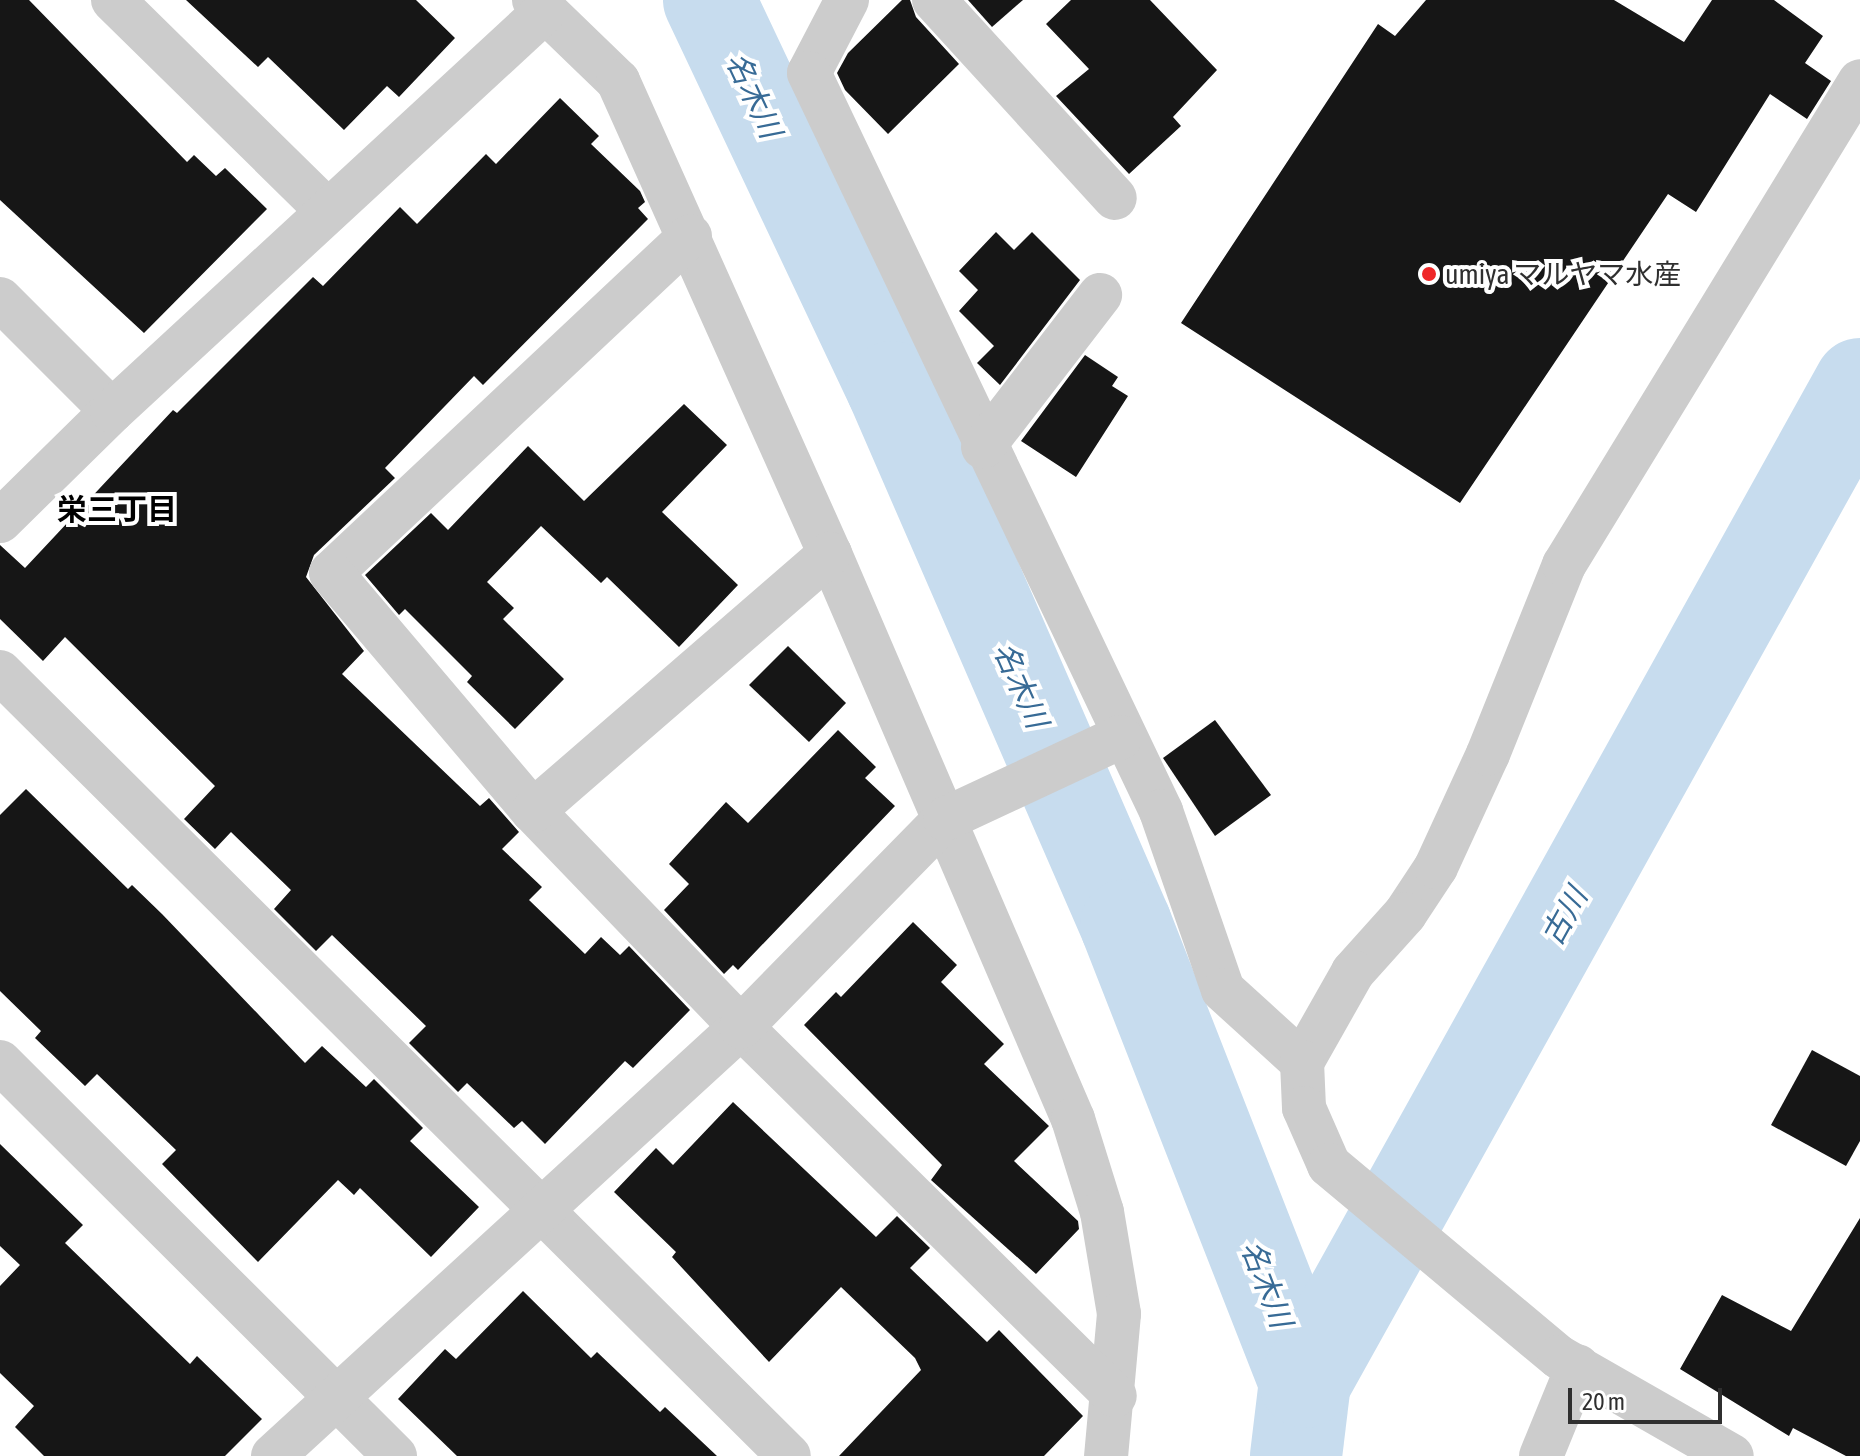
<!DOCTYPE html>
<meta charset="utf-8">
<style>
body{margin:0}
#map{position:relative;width:1860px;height:1456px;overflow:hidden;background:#fff;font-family:"Asap Condensed","Noto Sans JP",sans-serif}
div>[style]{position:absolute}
.river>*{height:92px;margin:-46px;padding:0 46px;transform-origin:46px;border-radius:46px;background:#c7dcee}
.building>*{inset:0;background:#161616}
.minor>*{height:44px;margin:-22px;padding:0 22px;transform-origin:22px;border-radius:22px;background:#ccc}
.tertiary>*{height:44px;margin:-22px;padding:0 22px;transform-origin:22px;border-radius:22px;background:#ccc}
.dots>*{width:22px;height:22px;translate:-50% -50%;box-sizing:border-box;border:4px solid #fff;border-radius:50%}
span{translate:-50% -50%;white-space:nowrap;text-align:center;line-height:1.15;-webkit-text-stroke:8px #fff;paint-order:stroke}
.poi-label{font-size:28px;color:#2f2f2f}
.left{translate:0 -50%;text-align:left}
.water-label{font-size:30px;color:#386b96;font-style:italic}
.neighbourhood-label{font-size:30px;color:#000;font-weight:700}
.scale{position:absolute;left:1568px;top:1388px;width:154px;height:36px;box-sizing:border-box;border:4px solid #2f2f2f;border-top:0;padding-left:10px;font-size:24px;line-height:28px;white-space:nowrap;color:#2f2f2f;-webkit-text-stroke:6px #fff;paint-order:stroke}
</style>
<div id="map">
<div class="river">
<div style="left:709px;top:0;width:428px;rotate:64.7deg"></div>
<div style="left:892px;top:387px;width:587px;rotate:66.49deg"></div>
<div style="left:1126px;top:925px;width:491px;rotate:68.6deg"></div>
<div style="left:1296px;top:1456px;width:75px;rotate:-83.1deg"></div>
<div style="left:1305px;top:1382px;width:1142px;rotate:-60.92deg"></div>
</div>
<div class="building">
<div style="clip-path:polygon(0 0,29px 0,187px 162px,194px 155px,216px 176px,225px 168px,267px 209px,144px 333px,0 200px)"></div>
<div style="clip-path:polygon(186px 0,416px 0,455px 38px,399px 97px,387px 86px,344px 130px,268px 57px,258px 67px)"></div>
<div style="clip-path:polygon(902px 0,910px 0,916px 17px,959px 64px,888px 134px,845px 90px,837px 73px,848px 53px)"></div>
<div style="clip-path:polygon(968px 0,1023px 0,992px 27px)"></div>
<div style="clip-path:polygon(1071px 0,1150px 0,1217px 70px,1173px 117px,1181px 126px,1129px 174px,1056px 96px,1089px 69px,1046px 24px)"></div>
<div style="clip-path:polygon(1426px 0,1614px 0,1684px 42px,1712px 0,1774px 0,1823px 36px,1805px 63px,1831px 81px,1807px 119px,1770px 94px,1696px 212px,1668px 194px,1460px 503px,1181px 323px,1378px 24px,1395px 36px)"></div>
<div style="clip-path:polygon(560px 98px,599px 136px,591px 144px,640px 191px,645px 202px,638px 208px,648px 219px,483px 385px,474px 376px,385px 468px,395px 478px,314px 555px,306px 577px,364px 651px,342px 674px,480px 806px,489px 798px,519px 832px,502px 849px,542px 887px,529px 900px,585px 954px,601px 937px,620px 955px,629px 946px,690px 1010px,633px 1068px,625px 1061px,545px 1144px,522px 1121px,514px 1128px,467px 1083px,458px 1092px,409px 1043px,426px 1026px,332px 935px,316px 951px,274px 909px,291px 890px,231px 832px,215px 849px,184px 819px,215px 786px,65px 637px,43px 661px,0 619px,0 545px,25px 568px,173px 410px,177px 413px,313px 277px,323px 286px,400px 207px,417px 224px,486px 154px,496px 164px)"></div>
<div style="clip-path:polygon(996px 232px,1014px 250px,1032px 232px,1080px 280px,1000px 385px,977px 363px,994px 346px,959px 311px,978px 290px,959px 271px)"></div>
<div style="clip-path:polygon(1085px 355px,1118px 377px,1112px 386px,1128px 396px,1076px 477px,1021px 441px)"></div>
<div style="clip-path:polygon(684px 404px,727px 445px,662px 512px,738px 585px,679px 647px,607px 577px,601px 583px,541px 526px,487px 582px,514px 608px,503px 619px,564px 679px,515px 729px,467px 682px,472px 676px,405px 609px,399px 615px,365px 575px,431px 513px,448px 530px,528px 446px,584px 501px)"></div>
<div style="clip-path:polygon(788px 646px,846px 703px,809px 742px,749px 685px)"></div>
<div style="clip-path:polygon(1215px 720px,1271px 795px,1215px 836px,1163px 758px)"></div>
<div style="clip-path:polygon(838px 730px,876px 767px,865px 778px,895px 806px,738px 970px,733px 965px,724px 974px,664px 910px,689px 884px,669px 864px,726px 802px,748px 823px)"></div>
<div style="clip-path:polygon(26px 789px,128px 889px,132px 885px,162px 914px,305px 1063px,322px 1046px,366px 1087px,374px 1079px,423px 1128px,410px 1141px,479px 1207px,431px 1257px,360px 1188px,354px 1195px,338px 1180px,258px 1262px,162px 1164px,176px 1150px,97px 1074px,85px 1086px,35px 1038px,41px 1031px,0 991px,0 815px)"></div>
<div style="clip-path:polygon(913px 922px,957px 965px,941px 982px,1004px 1044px,984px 1064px,1049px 1126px,1014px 1161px,1078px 1221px,1079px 1229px,1036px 1274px,931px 1180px,942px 1165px,804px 1025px,836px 992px,841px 997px)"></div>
<div style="clip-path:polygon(1812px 1050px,1860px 1076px,1860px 1141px,1846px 1166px,1771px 1125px)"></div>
<div style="clip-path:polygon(733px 1102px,876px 1237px,897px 1216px,930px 1248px,910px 1268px,987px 1342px,999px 1330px,1083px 1416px,1044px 1456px,839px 1456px,921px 1370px,915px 1358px,841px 1287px,769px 1362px,672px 1257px,676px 1252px,614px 1192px,656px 1148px,673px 1165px)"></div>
<div style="clip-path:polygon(0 1144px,83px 1225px,65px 1243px,190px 1364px,197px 1356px,262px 1419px,225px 1456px,44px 1456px,15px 1427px,34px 1406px,0 1373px,0 1286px,20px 1265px,0 1246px)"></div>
<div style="clip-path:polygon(1860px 1218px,1860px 1456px,1846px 1456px,1793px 1428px,1789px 1436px,1680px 1369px,1722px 1295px,1791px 1331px)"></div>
<div style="clip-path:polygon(523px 1291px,591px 1358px,597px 1352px,660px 1412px,665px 1407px,717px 1456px,457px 1456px,398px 1399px,445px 1349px,456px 1359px)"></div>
</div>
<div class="minor">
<div style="left:113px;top:0;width:301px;rotate:44.5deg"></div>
<div style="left:534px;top:0;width:117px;rotate:44deg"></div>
<div style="left:618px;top:81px;width:518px;rotate:65.86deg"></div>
<div style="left:830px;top:554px;width:615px;rotate:66.73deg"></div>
<div style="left:1073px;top:1119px;width:97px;rotate:72.7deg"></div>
<div style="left:1102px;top:1212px;width:103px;rotate:80.5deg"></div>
<div style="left:1119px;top:1314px;width:143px;rotate:95.2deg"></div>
<div style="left:847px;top:0;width:82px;rotate:117.5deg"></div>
<div style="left:809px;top:73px;width:818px;rotate:64.5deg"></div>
<div style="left:1161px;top:811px;width:189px;rotate:70.9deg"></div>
<div style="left:1223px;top:990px;width:107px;rotate:42.3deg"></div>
<div style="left:934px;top:0;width:268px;rotate:47.6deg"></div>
<div style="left:690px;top:236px;width:492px;rotate:136.8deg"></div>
<div style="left:331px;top:573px;width:312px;rotate:49.7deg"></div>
<div style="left:533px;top:811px;width:300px;rotate:46.1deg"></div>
<div style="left:741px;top:1027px;width:525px;rotate:44.61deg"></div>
<div style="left:0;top:299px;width:158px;rotate:45deg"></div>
<div style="left:983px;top:447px;width:192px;rotate:-52.4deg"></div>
<div style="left:0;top:521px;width:157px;rotate:-44.5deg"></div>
<div style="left:112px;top:411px;width:589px;rotate:-42.73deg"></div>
<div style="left:0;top:672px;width:1112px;rotate:44.82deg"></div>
<div style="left:533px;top:811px;width:393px;rotate:-40.9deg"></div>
<div style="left:1405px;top:914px;width:56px;rotate:-56.6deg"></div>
<div style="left:1436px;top:867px;width:124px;rotate:-65.3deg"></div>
<div style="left:1488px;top:754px;width:204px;rotate:-68.1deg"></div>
<div style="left:1564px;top:565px;width:567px;rotate:-58.55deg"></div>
<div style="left:0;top:1062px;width:558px;rotate:44.93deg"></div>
<div style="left:273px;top:1456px;width:635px;rotate:-42.51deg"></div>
<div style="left:741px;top:1027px;width:291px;rotate:-45.6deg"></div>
<div style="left:945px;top:819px;width:194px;rotate:-25deg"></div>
<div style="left:1541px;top:1456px;width:97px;rotate:-67.7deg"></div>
</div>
<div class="tertiary">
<div style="left:1405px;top:914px;width:78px;rotate:131.9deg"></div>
<div style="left:1353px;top:972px;width:103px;rotate:119.5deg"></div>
<div style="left:1302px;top:1062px;width:46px;rotate:87.5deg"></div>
<div style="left:1304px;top:1108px;width:62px;rotate:66.3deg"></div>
<div style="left:1329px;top:1165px;width:300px;rotate:39.9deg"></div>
<div style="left:1559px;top:1357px;width:199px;rotate:29.8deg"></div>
</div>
<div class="dots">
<div style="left:1429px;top:274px;background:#ef2728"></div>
</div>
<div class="poi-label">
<span class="left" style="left:1445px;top:274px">umiya マルヤマ水産</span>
</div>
<div class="water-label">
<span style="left:754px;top:95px;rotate:65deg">名木川</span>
<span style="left:1021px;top:685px;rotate:66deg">名木川</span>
<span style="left:1564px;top:916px;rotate:-61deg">古川</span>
<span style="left:1267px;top:1284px;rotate:69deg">名木川</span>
</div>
<div class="neighbourhood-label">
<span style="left:117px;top:509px">栄三丁目</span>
</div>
<div class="scale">20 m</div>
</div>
